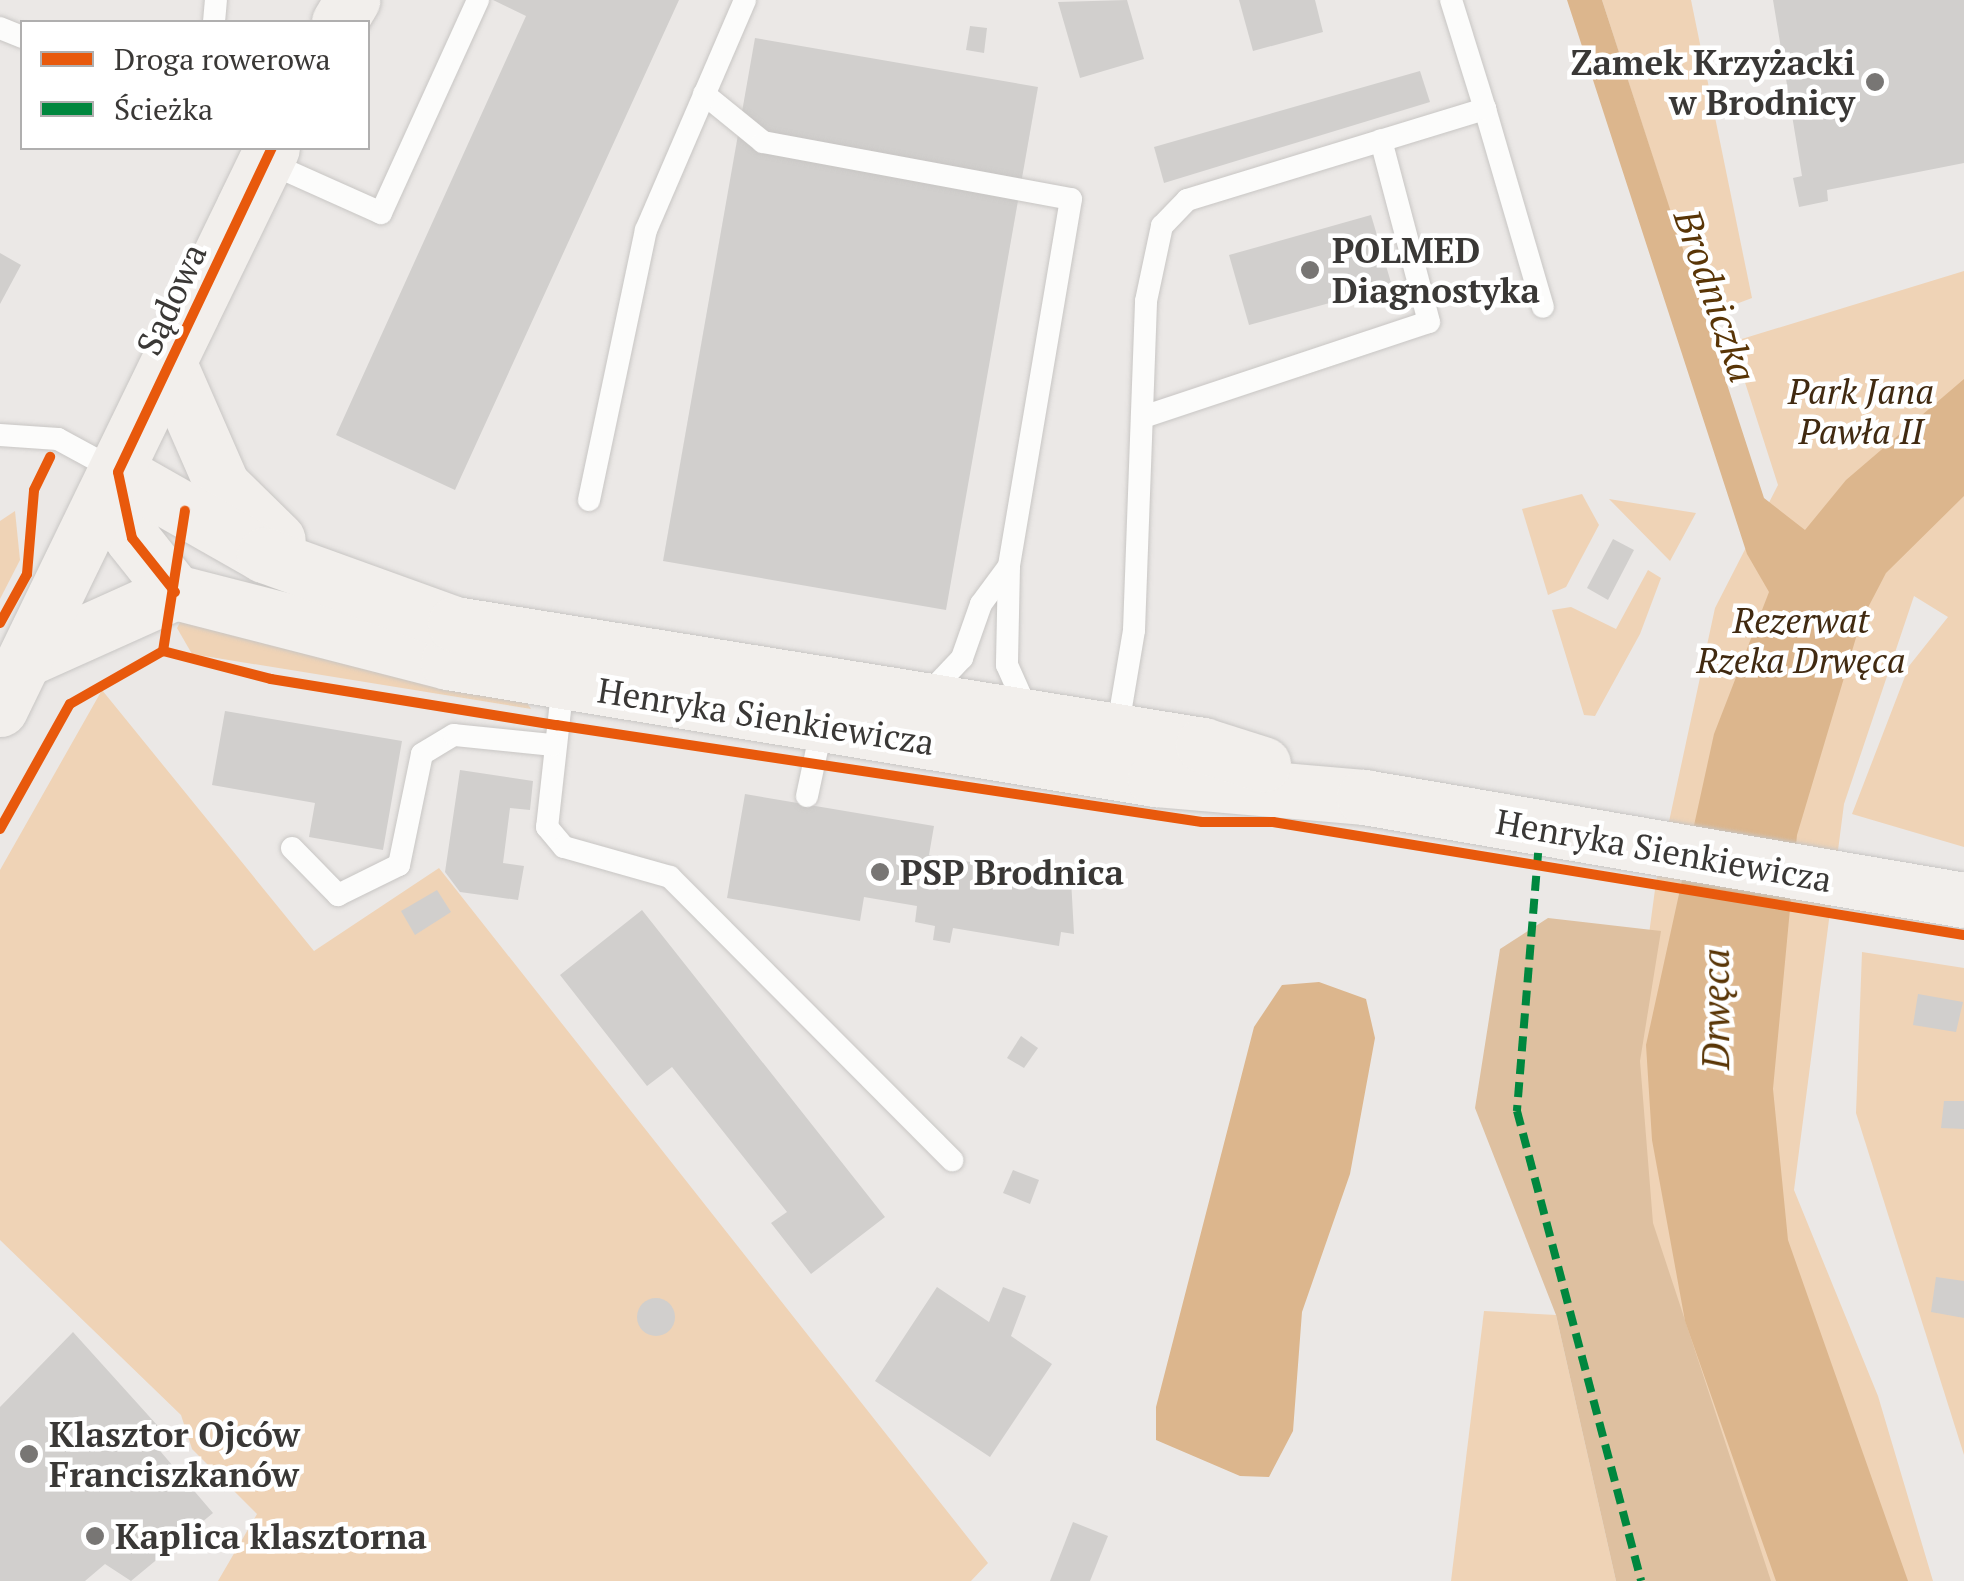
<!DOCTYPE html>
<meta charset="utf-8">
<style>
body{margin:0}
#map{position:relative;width:1964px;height:1581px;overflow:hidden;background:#ebe8e6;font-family:"PT Serif",serif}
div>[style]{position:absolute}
.green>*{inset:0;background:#efd3b6}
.forest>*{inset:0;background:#dec0a0}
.water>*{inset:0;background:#dcb68d}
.building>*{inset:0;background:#d1cfcd}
.round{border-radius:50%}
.roads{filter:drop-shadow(0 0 2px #c8c6c4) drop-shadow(0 0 2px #c8c6c4)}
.lane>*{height:22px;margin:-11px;padding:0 11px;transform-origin:11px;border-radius:11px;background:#fcfcfb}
.secondary>*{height:55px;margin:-27.5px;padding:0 27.5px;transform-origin:27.5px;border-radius:27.5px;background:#f2efec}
.quiet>*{height:8px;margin-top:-4px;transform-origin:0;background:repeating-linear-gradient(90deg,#00873e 0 15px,transparent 0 23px)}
.cycleway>*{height:10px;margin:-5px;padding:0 5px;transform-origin:5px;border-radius:5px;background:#e8590c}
.dots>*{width:28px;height:28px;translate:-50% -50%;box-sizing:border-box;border:5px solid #fff;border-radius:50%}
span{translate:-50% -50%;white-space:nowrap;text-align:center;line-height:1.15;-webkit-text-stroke:9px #fff;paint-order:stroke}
.poi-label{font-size:35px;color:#3a3836;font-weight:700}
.right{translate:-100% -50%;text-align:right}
.left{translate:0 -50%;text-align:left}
.street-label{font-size:35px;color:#3a3836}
.park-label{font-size:35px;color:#412a11;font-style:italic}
.water-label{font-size:38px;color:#593506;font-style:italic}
.legend{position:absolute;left:20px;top:20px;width:350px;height:130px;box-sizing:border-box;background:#fff;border:2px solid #b0afaf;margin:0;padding:12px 18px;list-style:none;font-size:30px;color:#3a3836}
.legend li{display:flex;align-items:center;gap:20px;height:50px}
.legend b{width:50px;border:2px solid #b0afaf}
</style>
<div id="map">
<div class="green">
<div style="clip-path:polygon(1602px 0,1691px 0,1752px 298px,1704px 316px)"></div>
<div style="clip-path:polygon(1964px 271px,1964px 847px,1852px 814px,1909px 666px,1948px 617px,1914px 596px,1844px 804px,1794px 1190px,1878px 1396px,1933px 1581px,1763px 1581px,1639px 1231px,1633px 1053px,1656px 882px,1715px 608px,1778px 485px,1732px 342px)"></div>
<div style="clip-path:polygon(1582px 494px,1599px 525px,1566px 587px,1548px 595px,1522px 509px)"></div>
<div style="clip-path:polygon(1609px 499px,1658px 507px,1696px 513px,1670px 561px)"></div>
<div style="clip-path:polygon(15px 511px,20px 560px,0 599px,0 521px)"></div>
<div style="clip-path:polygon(1648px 570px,1661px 578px,1640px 634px,1595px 716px,1584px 715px,1552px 610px,1571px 607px,1616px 629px)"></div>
<div style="clip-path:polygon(185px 613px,521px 693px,531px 709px,192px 654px,177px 628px)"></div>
<div style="clip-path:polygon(102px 690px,314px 951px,439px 868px,988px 1563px,971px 1581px,218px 1581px,257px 1514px,192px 1449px,181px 1415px,0 1240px,0 870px)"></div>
<div style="clip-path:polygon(1862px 952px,1964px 968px,1964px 1455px,1856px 1113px)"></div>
<div style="clip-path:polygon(1484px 1311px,1556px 1315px,1616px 1581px,1451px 1581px)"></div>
</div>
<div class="forest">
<div style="clip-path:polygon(1548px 918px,1661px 931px,1640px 1061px,1653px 1223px,1771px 1581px,1616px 1581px,1556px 1315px,1475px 1108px,1500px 949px)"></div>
</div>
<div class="water">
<div style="clip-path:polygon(1567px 0,1602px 0,1764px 498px,1805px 530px,1846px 480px,1964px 379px,1964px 496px,1886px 573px,1861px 621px,1797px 835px,1773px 1089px,1788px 1240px,1908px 1581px,1776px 1581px,1685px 1321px,1652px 1140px,1646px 1045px,1714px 734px,1769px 592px,1747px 554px)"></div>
<div style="clip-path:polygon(1319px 982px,1366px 999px,1375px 1038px,1350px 1174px,1302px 1312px,1293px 1431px,1269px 1477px,1240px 1476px,1156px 1440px,1156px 1407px,1254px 1027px,1282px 985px)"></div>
</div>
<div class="building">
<div style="clip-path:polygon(493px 0,679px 0,455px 490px,336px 435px,526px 16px)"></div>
<div style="clip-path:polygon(1127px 0,1144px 59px,1080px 78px,1058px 2px)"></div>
<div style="clip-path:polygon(1239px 0,1315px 0,1323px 32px,1253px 51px)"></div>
<div style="clip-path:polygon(1773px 0,1964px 0,1964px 163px,1827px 190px,1828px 201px,1799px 207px,1793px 178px,1802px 176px)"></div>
<div style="clip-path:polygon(970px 26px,987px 28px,984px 53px,966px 50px)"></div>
<div style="clip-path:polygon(755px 38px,1038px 87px,946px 610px,663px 561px)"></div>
<div style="clip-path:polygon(1420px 71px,1430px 102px,1164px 183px,1154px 147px)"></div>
<div style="clip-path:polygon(1371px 215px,1392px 286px,1249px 325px,1229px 255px)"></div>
<div style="clip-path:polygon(0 253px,21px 265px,0 304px)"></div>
<div style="clip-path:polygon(1613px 539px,1634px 550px,1608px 600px,1587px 588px)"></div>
<div style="clip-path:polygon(225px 711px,402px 741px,383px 850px,309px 837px,315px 803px,212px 785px)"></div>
<div style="clip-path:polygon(460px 770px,533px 781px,530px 810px,510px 808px,503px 863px,524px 866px,518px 900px,460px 892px,445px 872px)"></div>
<div style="clip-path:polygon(745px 794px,934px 826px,929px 855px,1071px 879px,1074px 934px,1061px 932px,1059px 946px,953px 928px,950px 943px,933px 940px,935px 926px,915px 922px,917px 906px,864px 897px,860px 921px,727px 898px)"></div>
<div style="clip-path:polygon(437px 890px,451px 912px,415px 935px,401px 911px)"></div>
<div style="clip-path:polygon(642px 910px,885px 1217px,811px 1274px,771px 1223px,787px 1212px,672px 1067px,647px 1086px,560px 975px)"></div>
<div style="clip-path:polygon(1918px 994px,1963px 1002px,1956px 1032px,1913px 1025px)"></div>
<div style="clip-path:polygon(1021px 1036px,1038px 1048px,1024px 1068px,1007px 1058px)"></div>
<div style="clip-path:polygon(1944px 1101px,1964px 1101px,1964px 1129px,1941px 1128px)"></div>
<div style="clip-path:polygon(1013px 1170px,1039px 1180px,1030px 1204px,1003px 1193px)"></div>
<div style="clip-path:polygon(1936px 1277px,1964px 1281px,1964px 1318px,1931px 1312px)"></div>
<div style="clip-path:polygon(937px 1287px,989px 1322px,1003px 1287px,1026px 1296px,1011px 1336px,1052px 1364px,990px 1457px,875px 1381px)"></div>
<div class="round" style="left:637px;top:1298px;width:38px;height:38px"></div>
<div style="clip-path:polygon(73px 1332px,166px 1435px,161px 1452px,213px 1513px,131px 1581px,105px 1564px,85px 1581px,0 1581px,0 1407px)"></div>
<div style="clip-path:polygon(1073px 1522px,1108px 1536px,1090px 1581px,1050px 1581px)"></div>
</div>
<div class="roads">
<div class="lane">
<div style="left:214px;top:22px;width:22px;rotate:-85deg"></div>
<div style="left:0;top:28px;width:24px;rotate:22deg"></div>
<div style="left:704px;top:94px;width:76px;rotate:39.1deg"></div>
<div style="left:763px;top:142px;width:313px;rotate:10.5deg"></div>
<div style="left:1071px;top:199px;width:372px;rotate:99.6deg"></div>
<div style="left:1009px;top:566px;width:99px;rotate:91.2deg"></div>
<div style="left:1007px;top:665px;width:49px;rotate:66deg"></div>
<div style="left:1485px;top:109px;width:206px;rotate:73.7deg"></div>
<div style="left:265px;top:161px;width:127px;rotate:24.1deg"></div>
<div style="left:381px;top:213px;width:234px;rotate:-65.5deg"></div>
<div style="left:1143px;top:417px;width:301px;rotate:-18.4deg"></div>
<div style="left:1429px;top:322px;width:188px;rotate:-104.8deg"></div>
<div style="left:0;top:435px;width:58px;rotate:3.9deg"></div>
<div style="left:58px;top:439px;width:65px;rotate:28.5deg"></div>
<div style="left:589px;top:500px;width:276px;rotate:-78.1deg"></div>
<div style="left:646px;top:230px;width:250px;rotate:-66.7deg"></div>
<div style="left:563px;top:683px;width:145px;rotate:96.3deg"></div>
<div style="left:547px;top:827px;width:26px;rotate:50deg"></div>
<div style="left:564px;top:847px;width:110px;rotate:15.8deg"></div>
<div style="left:670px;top:877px;width:400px;rotate:45.1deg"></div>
<div style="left:927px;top:695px;width:51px;rotate:-46.6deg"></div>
<div style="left:962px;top:658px;width:57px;rotate:-70.6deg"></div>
<div style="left:981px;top:604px;width:47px;rotate:-53.6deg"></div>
<div style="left:1117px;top:731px;width:102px;rotate:-80.4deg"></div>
<div style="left:1134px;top:630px;width:329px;rotate:-87.9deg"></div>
<div style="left:1146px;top:301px;width:77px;rotate:-78deg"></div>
<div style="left:1162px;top:226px;width:36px;rotate:-46deg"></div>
<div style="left:1187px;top:200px;width:312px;rotate:-17deg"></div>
<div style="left:1485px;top:109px;width:114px;rotate:-107.3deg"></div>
<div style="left:807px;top:796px;width:72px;rotate:-77.9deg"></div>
<div style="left:292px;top:848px;width:66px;rotate:45.6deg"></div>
<div style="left:338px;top:895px;width:68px;rotate:-26.2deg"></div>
<div style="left:399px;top:865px;width:113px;rotate:-78.3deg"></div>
<div style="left:422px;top:754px;width:37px;rotate:-31deg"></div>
<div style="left:454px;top:735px;width:99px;rotate:5.8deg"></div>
</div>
<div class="secondary">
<div style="left:339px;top:22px;width:26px;rotate:-59deg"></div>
<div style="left:170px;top:366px;width:130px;rotate:66.4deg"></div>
<div style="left:222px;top:485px;width:78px;rotate:44.5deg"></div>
<div style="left:118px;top:472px;width:67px;rotate:78deg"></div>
<div style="left:132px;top:538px;width:69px;rotate:51.5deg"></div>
<div style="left:175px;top:592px;width:282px;rotate:14.4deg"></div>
<div style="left:448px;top:662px;width:717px;rotate:9.4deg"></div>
<div style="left:1155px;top:779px;width:210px;rotate:4.9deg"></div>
<div style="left:1364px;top:797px;width:609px;rotate:9.74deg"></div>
<div style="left:118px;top:472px;width:168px;rotate:29.6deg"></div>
<div style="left:264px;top:555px;width:203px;rotate:19.9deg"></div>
<div style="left:455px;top:624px;width:758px;rotate:9.19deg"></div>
<div style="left:1203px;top:745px;width:63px;rotate:17.6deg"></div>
<div style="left:26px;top:659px;width:163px;rotate:-24.2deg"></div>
<div style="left:0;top:709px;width:623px;rotate:-64.13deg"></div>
</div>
</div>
<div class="quiet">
<div style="left:1540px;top:830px;width:282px;rotate:94.7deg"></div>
<div style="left:1517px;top:1111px;width:486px;rotate:75.2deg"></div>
</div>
<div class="cycleway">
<div style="left:175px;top:592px;width:69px;rotate:-128.5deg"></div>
<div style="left:132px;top:538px;width:67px;rotate:-102deg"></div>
<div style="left:118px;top:472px;width:359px;rotate:-64.6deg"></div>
<div style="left:0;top:623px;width:56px;rotate:-61.1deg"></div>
<div style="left:27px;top:574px;width:84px;rotate:-85.2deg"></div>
<div style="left:34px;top:490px;width:37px;rotate:-64deg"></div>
<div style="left:163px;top:651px;width:112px;rotate:14.5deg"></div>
<div style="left:271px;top:679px;width:289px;rotate:9.2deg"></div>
<div style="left:556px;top:725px;width:653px;rotate:8.54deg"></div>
<div style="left:1202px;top:822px;width:71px"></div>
<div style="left:1273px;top:822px;width:700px;rotate:9.29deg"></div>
<div style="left:0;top:829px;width:143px;rotate:-60.8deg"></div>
<div style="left:70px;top:704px;width:107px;rotate:-29.7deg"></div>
<div style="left:163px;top:651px;width:142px;rotate:-81.1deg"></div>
</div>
<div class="dots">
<div style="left:1875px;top:82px;background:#787674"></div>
<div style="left:1310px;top:270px;background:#787674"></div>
<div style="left:880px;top:872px;background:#787674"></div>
<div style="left:29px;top:1454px;background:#787674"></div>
<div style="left:95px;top:1536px;background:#787674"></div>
</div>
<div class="poi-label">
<span class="right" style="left:1855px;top:82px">Zamek Krzyżacki<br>w Brodnicy</span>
<span class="left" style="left:1332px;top:270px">POLMED<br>Diagnostyka</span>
<span class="left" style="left:900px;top:872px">PSP Brodnica</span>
<span class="left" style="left:49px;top:1454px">Klasztor Ojców<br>Franciszkanów</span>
<span class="left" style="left:115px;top:1536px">Kaplica klasztorna</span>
</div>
<div class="street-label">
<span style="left:171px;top:299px;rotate:-65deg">Sądowa</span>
<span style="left:766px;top:716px;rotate:9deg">Henryka Sienkiewicza</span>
<span style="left:1664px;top:850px;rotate:10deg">Henryka Sienkiewicza</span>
</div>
<div class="park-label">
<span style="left:1861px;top:411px">Park Jana<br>Pawła II</span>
<span style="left:1801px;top:640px">Rezerwat<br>Rzeka Drwęca</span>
</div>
<div class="water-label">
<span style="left:1715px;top:296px;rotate:71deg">Brodniczka</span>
<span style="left:1716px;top:1009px;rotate:-90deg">Drwęca</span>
</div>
<ul class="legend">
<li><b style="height:12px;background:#e8590c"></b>Droga rowerowa</li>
<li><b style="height:12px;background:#00873e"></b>Ścieżka</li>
</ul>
</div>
